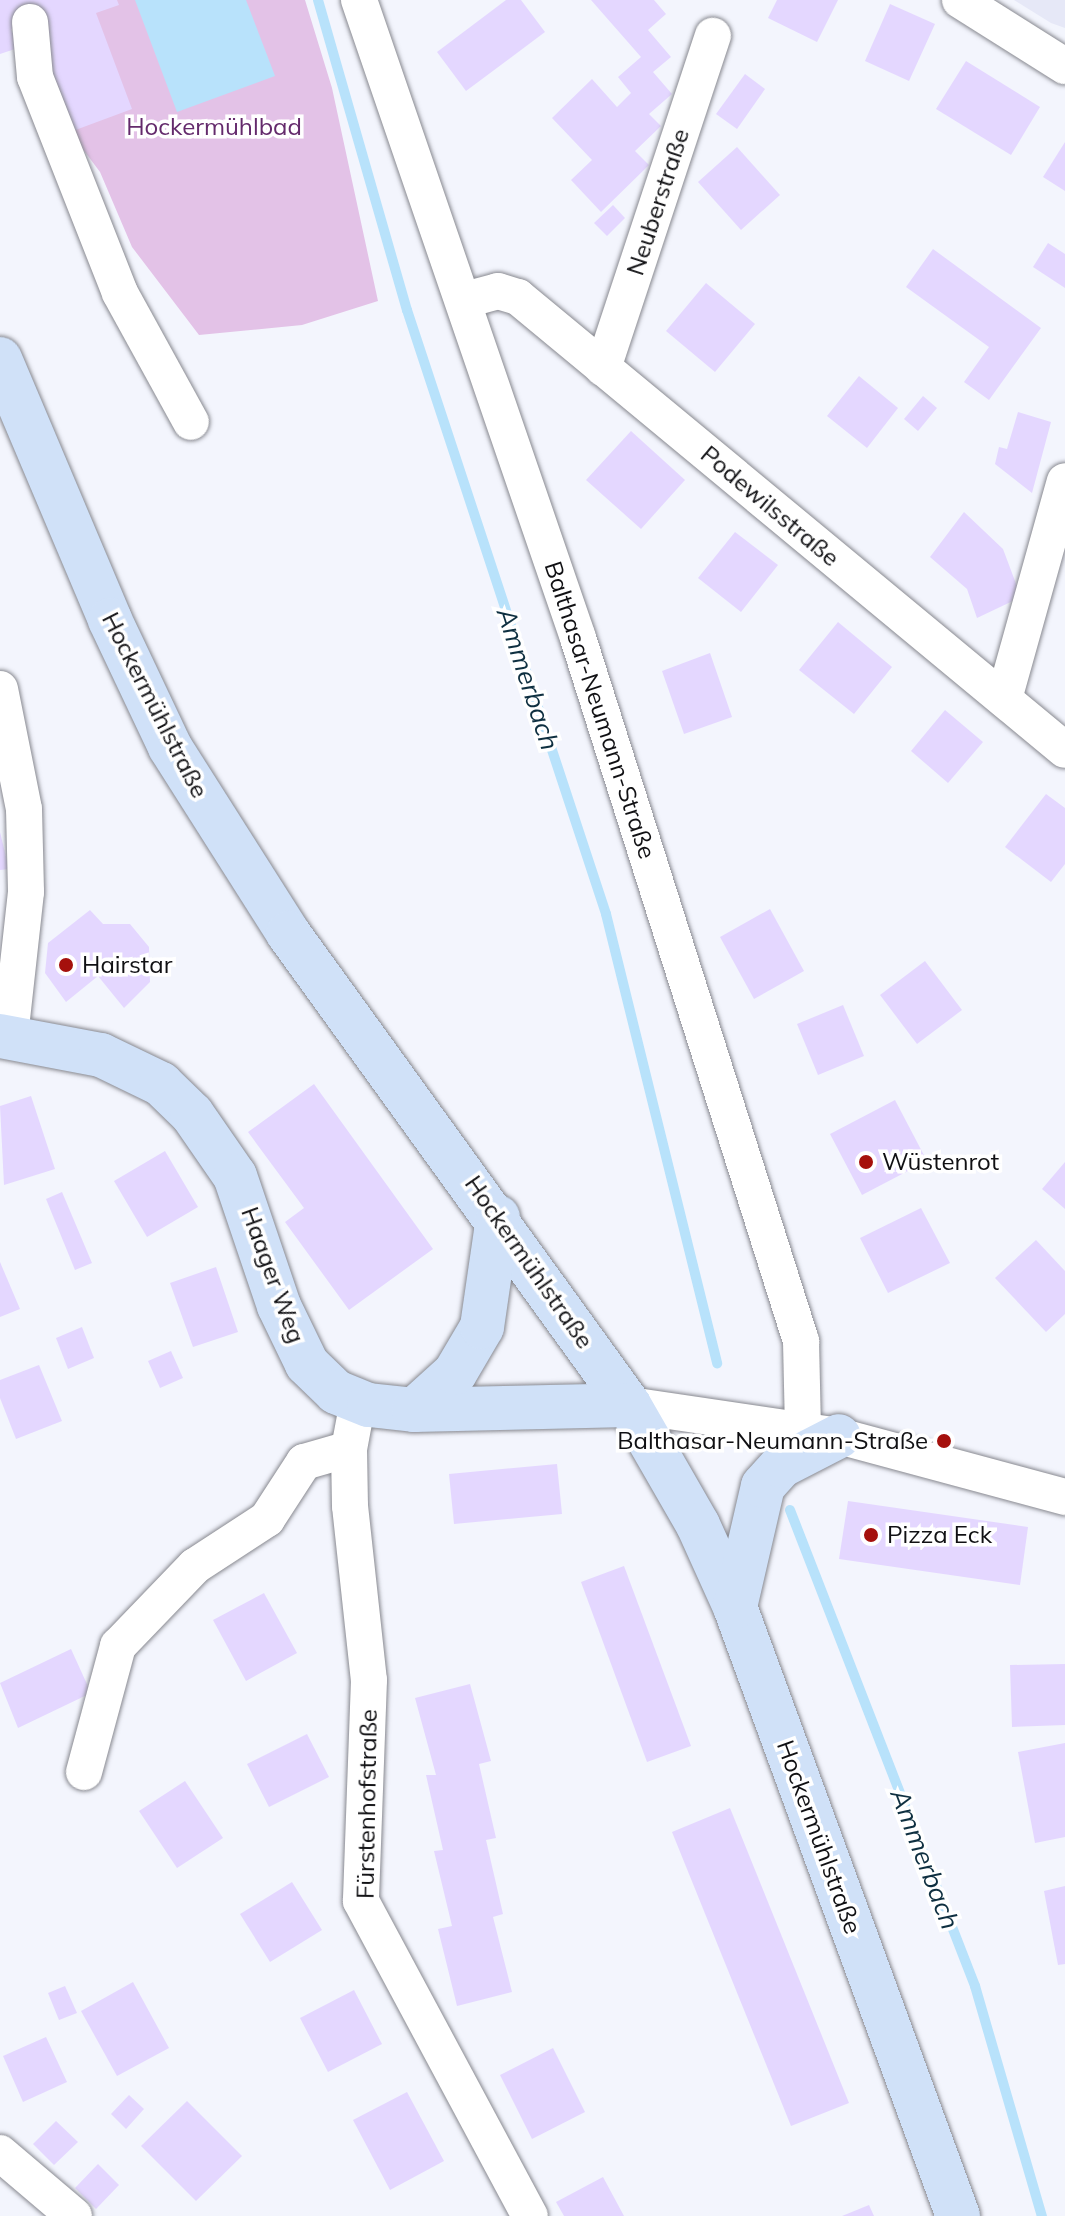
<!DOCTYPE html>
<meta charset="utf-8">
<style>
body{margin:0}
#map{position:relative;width:1065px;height:2216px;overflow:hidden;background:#f3f5fd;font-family:Mulish,sans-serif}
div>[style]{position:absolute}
.built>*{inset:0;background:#e6e8f7}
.green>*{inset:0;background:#e3c2e7}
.water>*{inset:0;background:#b8e2fb}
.stream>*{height:10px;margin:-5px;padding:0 5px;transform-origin:5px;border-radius:5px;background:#b8e2fb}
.building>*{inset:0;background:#e4d7ff}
.roads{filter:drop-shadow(0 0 2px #888990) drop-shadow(0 0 2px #888990)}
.street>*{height:36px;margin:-18px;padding:0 18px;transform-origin:18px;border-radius:18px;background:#fff}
.secondary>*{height:44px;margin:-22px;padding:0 22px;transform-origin:22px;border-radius:22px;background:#d0e1f8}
.dots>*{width:22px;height:22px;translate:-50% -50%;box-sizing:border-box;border:4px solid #fff;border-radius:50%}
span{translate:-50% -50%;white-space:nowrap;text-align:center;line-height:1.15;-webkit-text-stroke:7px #fff;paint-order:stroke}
.park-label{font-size:24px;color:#642a6c}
.street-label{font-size:24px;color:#101013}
.poi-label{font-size:24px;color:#101013}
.left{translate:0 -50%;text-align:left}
.right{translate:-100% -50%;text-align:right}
.water-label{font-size:26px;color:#0e2f40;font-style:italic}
</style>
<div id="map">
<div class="built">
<div style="clip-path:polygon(1014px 0,1065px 0,1065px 28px,1051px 23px)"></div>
</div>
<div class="green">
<div style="clip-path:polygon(0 0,305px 0,332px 88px,378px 301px,302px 325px,199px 335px,132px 247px,100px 172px,70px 132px,30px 22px,11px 29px,18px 48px)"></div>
</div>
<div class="water">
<div style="clip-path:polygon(135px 0,246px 0,275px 76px,177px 112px)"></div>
</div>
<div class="stream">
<div style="left:318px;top:0;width:323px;rotate:74deg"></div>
<div style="left:407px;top:310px;width:636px;rotate:71.76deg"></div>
<div style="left:606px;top:914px;width:463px;rotate:76.1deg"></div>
<div style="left:790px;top:1510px;width:511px;rotate:68.76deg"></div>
<div style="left:975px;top:1986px;width:240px;rotate:73.8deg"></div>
</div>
<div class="building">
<div style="clip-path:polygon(0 0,117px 0,119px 5px,96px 13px,132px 109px,70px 132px,30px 22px,11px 29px,18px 48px,0 54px)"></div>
<div style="clip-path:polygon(506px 0,521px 0,545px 32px,466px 91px,437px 52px)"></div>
<div style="clip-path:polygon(591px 0,654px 0,666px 14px,648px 30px,671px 57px,653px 72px,672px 94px,649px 114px,661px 126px,635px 151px,649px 165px,601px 212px,571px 180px,592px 160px,552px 118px,592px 79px,617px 107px,631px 93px,618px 77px,641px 57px)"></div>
<div style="clip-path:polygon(777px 0,838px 0,817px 42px,768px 18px)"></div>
<div style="clip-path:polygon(890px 4px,935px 24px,909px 81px,865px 61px)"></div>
<div style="clip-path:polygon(966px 61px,1040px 107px,1011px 155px,936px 109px)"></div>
<div style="clip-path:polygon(745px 74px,765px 89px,737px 129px,716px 114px)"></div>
<div style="clip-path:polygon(1065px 142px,1065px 191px,1043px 177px)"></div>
<div style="clip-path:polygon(737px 147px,780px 195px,741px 230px,698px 182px)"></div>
<div style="clip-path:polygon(613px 205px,625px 218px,607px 236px,594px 223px)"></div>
<div style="clip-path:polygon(1048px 243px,1065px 254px,1065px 288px,1033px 267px)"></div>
<div style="clip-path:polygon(933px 249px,1041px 328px,989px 400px,964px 382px,989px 347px,906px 287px)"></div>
<div style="clip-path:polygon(706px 283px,755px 324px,715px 372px,666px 331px)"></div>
<div style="clip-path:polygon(859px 376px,898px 408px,867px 448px,827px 416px)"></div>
<div style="clip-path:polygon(923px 396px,937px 408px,918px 431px,904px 419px)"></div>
<div style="clip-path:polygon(1018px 412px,1051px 422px,1032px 493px,995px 464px,999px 447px,1007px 449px)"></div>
<div style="clip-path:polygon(631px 431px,685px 480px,641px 529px,586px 480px)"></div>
<div style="clip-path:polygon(964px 512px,1003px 549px,1021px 597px,977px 618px,967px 589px,930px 557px)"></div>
<div style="clip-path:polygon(735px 532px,778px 565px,741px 612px,698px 578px)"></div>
<div style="clip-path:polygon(838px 622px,892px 667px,854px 714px,799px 670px)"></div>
<div style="clip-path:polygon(710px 653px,732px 717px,684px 734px,662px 671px)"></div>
<div style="clip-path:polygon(945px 710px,983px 742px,948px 783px,911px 751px)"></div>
<div style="clip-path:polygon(1046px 794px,1065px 808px,1065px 864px,1051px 882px,1005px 847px)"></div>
<div style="clip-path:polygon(0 832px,9px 869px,0 870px)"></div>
<div style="clip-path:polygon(770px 909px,804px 971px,754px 999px,720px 937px)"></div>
<div style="clip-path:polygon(90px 910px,103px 924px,130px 924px,149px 947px,150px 982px,124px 1008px,98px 976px,66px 1002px,45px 973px,48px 943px)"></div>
<div style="clip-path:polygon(925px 961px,962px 1010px,917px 1044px,880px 995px)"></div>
<div style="clip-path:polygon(843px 1005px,864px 1056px,818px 1075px,797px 1024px)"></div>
<div style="clip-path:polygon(314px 1084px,433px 1249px,349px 1310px,285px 1222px,304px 1208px,248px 1132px)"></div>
<div style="clip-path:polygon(31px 1096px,55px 1169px,4px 1185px,0 1106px)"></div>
<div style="clip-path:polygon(895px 1100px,927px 1161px,862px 1195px,830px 1134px)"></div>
<div style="clip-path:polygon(165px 1151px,198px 1207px,147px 1237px,114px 1181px)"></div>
<div style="clip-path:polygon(1065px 1162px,1065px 1209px,1042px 1189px)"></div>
<div style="clip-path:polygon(62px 1192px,92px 1263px,75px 1270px,46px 1199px)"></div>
<div style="clip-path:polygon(921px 1208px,950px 1263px,888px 1293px,860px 1238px)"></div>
<div style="clip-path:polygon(1036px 1240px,1065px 1271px,1065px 1314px,1046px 1332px,995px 1278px)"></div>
<div style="clip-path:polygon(0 1262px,20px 1309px,0 1317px)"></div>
<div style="clip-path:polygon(216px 1267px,238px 1332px,193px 1347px,170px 1283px)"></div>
<div style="clip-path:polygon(82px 1327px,94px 1358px,68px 1369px,56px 1338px)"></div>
<div style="clip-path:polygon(171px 1351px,183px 1378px,160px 1388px,148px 1361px)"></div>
<div style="clip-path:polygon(39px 1365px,62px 1421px,16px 1439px,0 1398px,0 1380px)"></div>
<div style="clip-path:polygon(557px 1464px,562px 1514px,454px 1524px,449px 1474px)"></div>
<div style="clip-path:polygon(848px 1501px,1028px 1527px,1020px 1585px,839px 1559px)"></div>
<div style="clip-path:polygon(624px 1566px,691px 1746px,647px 1762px,581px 1582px)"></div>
<div style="clip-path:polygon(264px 1593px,297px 1653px,246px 1681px,213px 1620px)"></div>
<div style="clip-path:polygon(71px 1649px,91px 1693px,18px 1728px,0 1683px)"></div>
<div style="clip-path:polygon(1065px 1664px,1065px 1725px,1012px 1727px,1010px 1665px)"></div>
<div style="clip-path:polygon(470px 1684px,491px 1761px,479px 1764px,496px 1838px,486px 1840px,503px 1914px,493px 1917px,512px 1992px,457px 2006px,438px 1929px,452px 1926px,434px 1851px,443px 1850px,426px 1775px,436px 1775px,415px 1698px)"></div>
<div style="clip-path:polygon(307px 1734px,329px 1777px,269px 1807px,247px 1764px)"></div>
<div style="clip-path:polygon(1065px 1743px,1065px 1837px,1035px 1843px,1018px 1752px)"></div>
<div style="clip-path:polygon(185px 1781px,223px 1838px,177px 1868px,139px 1811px)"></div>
<div style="clip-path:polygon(730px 1808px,849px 2103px,791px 2126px,672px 1832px)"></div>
<div style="clip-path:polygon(292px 1882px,322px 1930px,270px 1962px,240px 1914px)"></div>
<div style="clip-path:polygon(1065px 1886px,1065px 1964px,1058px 1965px,1044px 1891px)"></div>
<div style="clip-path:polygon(133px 1982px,169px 2048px,117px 2076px,81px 2011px)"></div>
<div style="clip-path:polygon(65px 1986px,77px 2013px,59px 2020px,48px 1993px)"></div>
<div style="clip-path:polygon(354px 1990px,382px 2044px,328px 2072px,300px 2018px)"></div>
<div style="clip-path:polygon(46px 2037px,67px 2082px,23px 2102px,3px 2056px)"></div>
<div style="clip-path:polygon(553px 2048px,585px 2112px,532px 2139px,500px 2075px)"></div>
<div style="clip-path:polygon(407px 2092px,444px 2161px,390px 2190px,353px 2120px)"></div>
<div style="clip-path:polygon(129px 2095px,144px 2109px,126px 2129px,111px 2114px)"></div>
<div style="clip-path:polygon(187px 2101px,242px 2156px,196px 2201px,141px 2146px)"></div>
<div style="clip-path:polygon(56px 2121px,78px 2142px,54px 2165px,33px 2144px)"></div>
<div style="clip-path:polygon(98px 2164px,119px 2185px,96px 2209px,75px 2188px)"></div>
<div style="clip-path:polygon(603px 2177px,624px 2216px,564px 2216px,556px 2202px)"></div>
<div style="clip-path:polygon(869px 2205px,874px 2216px,842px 2216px)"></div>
</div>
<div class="roads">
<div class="street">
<div style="left:359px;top:0;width:675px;rotate:71.05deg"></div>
<div style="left:578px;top:638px;width:738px;rotate:72.4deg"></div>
<div style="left:801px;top:1341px;width:89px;rotate:88.7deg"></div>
<div style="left:960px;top:0;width:124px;rotate:32.2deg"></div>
<div style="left:30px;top:22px;width:55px;rotate:84.8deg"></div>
<div style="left:35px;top:77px;width:232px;rotate:68.5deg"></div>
<div style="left:120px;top:293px;width:147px;rotate:61.2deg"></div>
<div style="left:465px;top:300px;width:34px;rotate:-15deg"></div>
<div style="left:498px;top:291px;width:21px;rotate:17deg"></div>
<div style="left:518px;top:297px;width:710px;rotate:39.63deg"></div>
<div style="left:603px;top:368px;width:350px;rotate:-71.7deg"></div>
<div style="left:0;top:689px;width:122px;rotate:78.7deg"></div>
<div style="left:24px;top:809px;width:83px;rotate:88.6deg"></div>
<div style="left:26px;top:892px;width:146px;rotate:96.3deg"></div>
<div style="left:1004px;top:699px;width:226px;rotate:-74.4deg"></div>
<div style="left:358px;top:1401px;width:49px;rotate:100.6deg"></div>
<div style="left:349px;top:1449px;width:57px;rotate:89deg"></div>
<div style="left:350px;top:1506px;width:175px;rotate:83.8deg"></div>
<div style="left:369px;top:1680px;width:221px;rotate:92.1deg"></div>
<div style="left:361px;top:1901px;width:357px;rotate:61.8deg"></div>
<div style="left:629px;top:1405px;width:212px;rotate:8.4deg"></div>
<div style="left:839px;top:1436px;width:234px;rotate:15.1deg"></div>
<div style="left:84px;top:1772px;width:131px;rotate:-74.9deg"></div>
<div style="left:118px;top:1646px;width:111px;rotate:-46.1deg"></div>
<div style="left:195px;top:1566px;width:86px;rotate:-33.1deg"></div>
<div style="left:267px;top:1519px;width:68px;rotate:-57deg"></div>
<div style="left:304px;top:1462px;width:47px;rotate:-16.1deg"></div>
<div style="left:0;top:2153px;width:97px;rotate:40.4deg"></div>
</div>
<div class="secondary">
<div style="left:0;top:359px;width:283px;rotate:67.1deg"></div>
<div style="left:110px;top:620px;width:140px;rotate:64.7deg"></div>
<div style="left:170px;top:747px;width:220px;rotate:57.6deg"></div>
<div style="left:288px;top:933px;width:582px;rotate:54.15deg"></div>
<div style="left:629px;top:1405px;width:138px;rotate:60.1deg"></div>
<div style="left:698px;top:1525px;width:90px;rotate:65.7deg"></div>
<div style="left:735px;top:1607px;width:649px;rotate:69.89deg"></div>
<div style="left:0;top:1036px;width:103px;rotate:10.7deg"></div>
<div style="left:101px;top:1055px;width:67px;rotate:25.8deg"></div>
<div style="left:161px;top:1084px;width:43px;rotate:44.1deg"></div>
<div style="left:192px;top:1114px;width:75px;rotate:55.3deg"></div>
<div style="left:235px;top:1176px;width:137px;rotate:71.3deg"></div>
<div style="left:279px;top:1306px;width:64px;rotate:64.2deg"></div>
<div style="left:307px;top:1364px;width:40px;rotate:44deg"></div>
<div style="left:336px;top:1392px;width:35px;rotate:22deg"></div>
<div style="left:369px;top:1405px;width:45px;rotate:6.3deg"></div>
<div style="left:414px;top:1410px;width:215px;rotate:-1.3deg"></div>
<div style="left:414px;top:1410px;width:55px;rotate:-42.1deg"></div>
<div style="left:455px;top:1373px;width:53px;rotate:-59.6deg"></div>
<div style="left:482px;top:1327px;width:111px;rotate:-81.7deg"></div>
<div style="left:735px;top:1607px;width:124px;rotate:-77deg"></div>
<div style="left:763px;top:1486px;width:27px;rotate:-48deg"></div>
<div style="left:781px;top:1466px;width:65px;rotate:-27.3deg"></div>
</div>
</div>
<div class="dots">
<div style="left:66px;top:965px;background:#a5100c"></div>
<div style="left:866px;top:1162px;background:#a5100c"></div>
<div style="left:944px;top:1441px;background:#a5100c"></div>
<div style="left:871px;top:1535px;background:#a5100c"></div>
</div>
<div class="park-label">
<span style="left:214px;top:127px">Hockermühlbad</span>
</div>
<div class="street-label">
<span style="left:658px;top:202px;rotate:-72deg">Neuberstraße</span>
<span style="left:770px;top:506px;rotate:40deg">Podewilsstraße</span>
<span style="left:155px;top:705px;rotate:63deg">Hockermühlstraße</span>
<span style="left:600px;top:710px;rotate:72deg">Balthasar-Neumann-Straße</span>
<span style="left:529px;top:1262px;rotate:55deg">Hockermühlstraße</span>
<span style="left:273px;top:1275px;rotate:70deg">Haager Weg</span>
<span style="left:367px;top:1804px;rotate:-89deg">Fürstenhofstraße</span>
<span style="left:819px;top:1837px;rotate:70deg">Hockermühlstraße</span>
</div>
<div class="poi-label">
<span class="left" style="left:82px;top:965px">Hairstar</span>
<span class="left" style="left:882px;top:1162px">Wüstenrot</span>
<span class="right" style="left:928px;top:1441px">Balthasar-Neumann-Straße</span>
<span class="left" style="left:887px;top:1535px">Pizza Eck</span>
</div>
<div class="water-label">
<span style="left:528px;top:679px;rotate:72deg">Ammerbach</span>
<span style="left:925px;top:1859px;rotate:69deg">Ammerbach</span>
</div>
</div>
